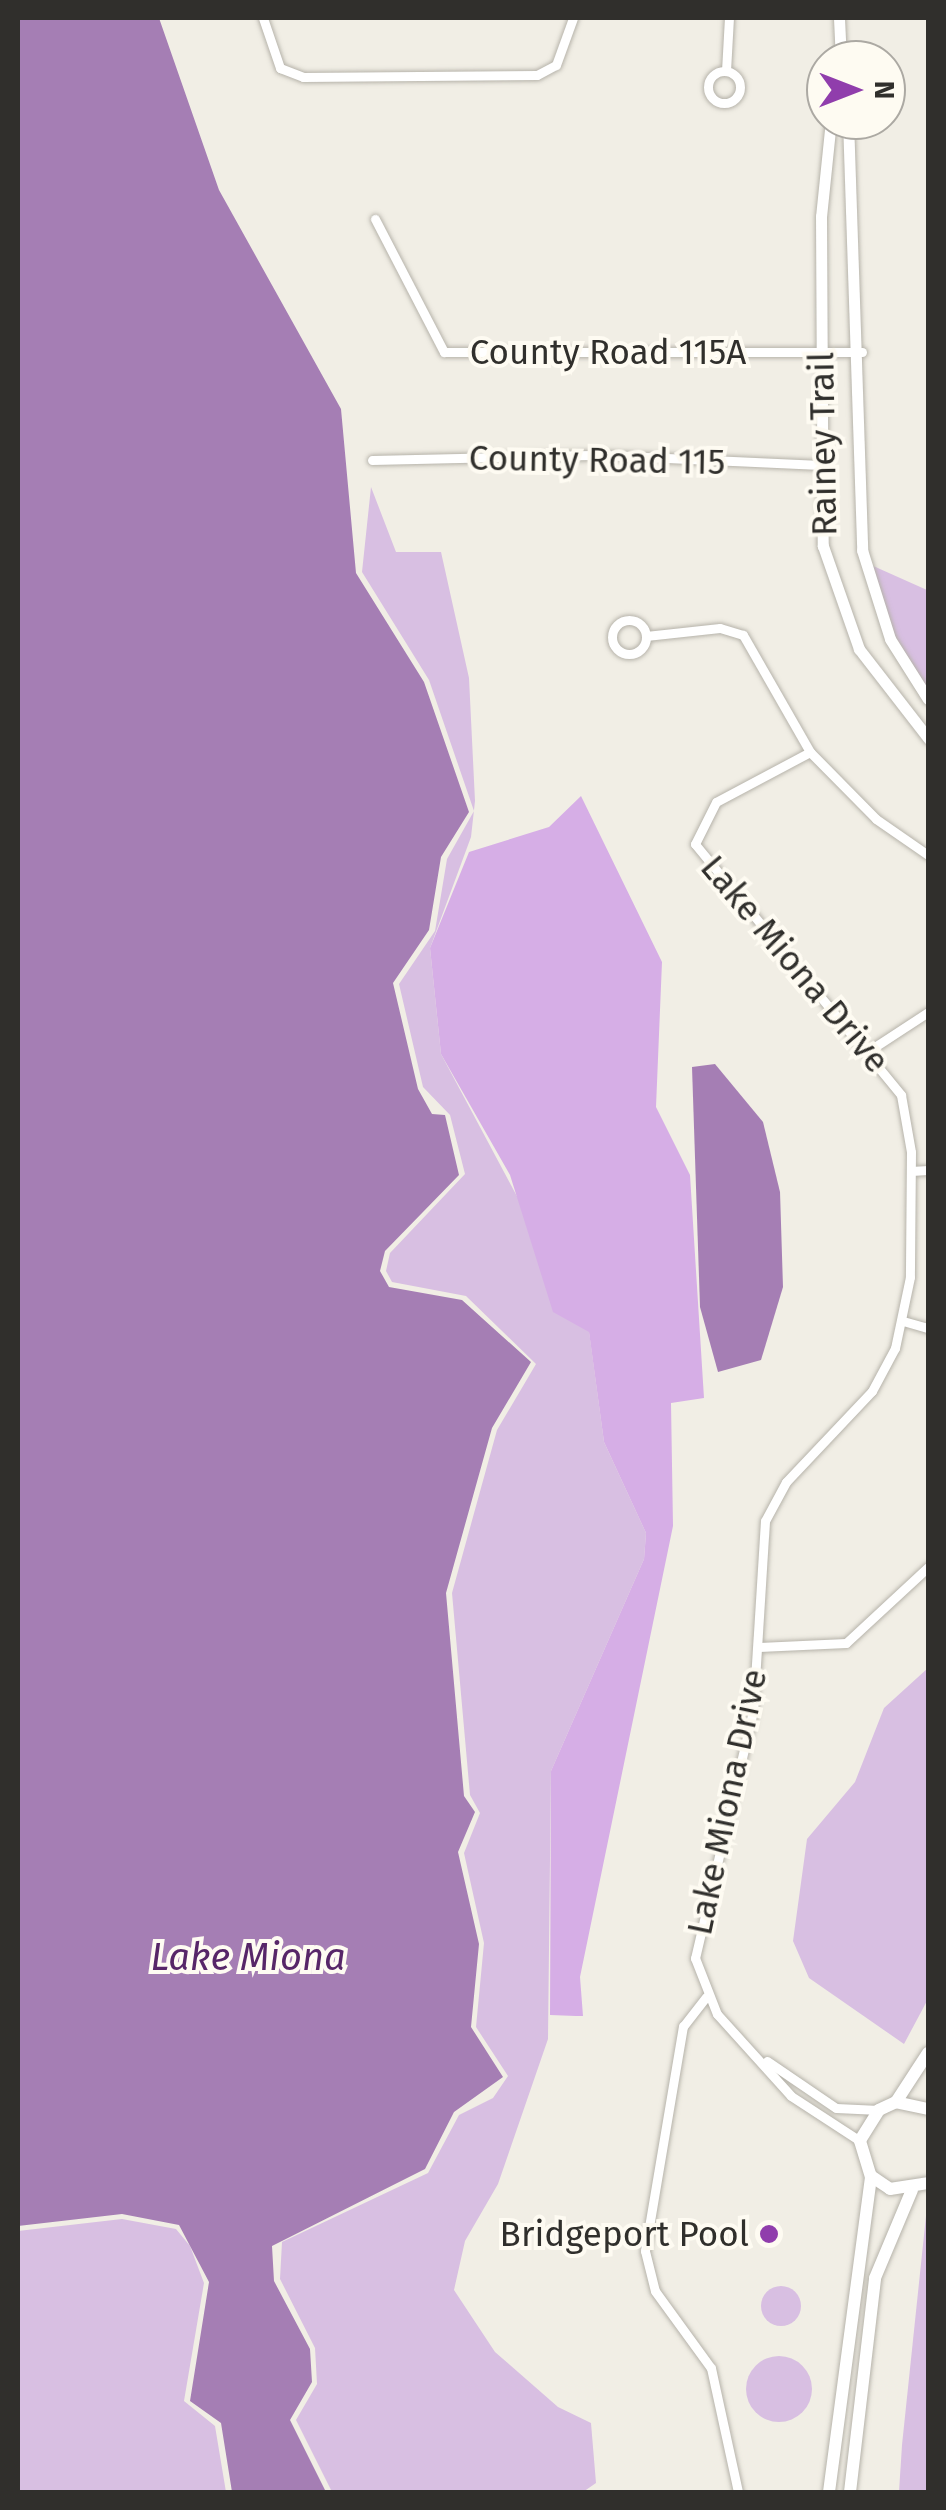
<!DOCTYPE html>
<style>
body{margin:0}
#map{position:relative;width:946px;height:2510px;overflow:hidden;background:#f1eee5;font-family:"Fira Sans",sans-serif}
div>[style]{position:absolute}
.green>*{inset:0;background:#d8bfe2}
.round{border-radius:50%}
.forest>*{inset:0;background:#d6aee6}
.water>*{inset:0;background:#a57eb4}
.roads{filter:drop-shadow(0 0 2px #b6b3aa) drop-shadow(0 0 2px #b6b3aa)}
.minor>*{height:9px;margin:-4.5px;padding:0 4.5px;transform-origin:4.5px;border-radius:4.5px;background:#fff}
.minor>.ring{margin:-4.5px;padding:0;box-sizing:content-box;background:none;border:9px solid #fff;border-radius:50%}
.tertiary>*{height:11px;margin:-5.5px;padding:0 5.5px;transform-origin:5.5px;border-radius:5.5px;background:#fff}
.secondary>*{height:12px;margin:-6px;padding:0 6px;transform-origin:6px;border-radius:6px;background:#fff}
.dots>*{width:28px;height:28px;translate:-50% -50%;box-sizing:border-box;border:5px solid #fefbf2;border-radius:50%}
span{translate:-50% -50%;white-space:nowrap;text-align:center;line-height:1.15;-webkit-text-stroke:8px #fefbf2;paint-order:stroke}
.street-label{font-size:35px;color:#302f2c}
.poi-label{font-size:35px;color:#302f2c}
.right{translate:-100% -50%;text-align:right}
.water-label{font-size:38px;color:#572668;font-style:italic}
.frame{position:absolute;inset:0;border:20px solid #302f2c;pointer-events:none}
.north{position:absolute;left:806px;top:40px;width:100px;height:100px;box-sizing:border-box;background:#fefbf2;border:2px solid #aca9a3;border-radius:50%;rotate:90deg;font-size:28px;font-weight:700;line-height:40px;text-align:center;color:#302f2c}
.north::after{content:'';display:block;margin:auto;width:35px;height:45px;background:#903dac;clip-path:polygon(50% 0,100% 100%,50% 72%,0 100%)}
</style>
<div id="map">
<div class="green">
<div style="clip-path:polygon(371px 487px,396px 552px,441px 552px,469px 678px,475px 801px,471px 837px,430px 948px,441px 1054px,589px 1331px,604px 1442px,646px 1533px,644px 1559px,551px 1771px,548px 2039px,498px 2184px,465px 2241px,454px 2290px,495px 2352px,558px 2407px,591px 2423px,596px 2483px,583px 2492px,332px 2492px,296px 2420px,317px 2384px,315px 2348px,280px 2279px,282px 2242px,428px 2173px,459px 2115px,493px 2098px,508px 2076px,476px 2027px,484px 1943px,464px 1853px,480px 1813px,470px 1795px,452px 1593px,497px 1430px,536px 1364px,466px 1296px,392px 1282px,386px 1271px,390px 1253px,465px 1174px,450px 1115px,423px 1087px,399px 984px,435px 931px,447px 859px,474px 811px,429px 680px,362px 572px)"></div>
<div style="clip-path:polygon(871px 565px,927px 590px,928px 689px,895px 636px)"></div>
<div style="clip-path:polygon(928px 1668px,928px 1999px,904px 2044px,809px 1978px,793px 1941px,807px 1839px,855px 1782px,884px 1708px)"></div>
<div style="clip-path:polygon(928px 2197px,928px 2492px,899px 2492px,902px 2445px)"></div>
<div style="clip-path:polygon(122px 2219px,176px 2229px,190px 2246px,204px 2283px,184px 2401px,215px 2426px,226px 2492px,18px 2492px,18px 2231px)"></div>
<div class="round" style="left:761px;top:2286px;width:40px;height:40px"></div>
<div class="round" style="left:746px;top:2356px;width:66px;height:66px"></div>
</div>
<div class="forest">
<div style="clip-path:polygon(581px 796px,662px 962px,656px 1107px,690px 1175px,704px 1398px,671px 1403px,673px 1526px,580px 1977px,583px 2016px,576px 2016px,550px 2015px,551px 1771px,644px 1559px,646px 1533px,604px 1442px,589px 1332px,553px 1312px,510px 1175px,441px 1054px,430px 948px,469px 852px,549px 827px)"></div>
</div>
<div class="water">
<div style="clip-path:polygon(18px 18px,159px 18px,219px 190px,341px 409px,356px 573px,424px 682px,469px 812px,441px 857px,429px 930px,393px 983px,418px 1089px,432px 1114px,445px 1115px,459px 1175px,385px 1251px,380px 1271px,389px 1287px,462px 1300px,531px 1362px,492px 1428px,446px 1593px,464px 1796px,475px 1812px,458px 1852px,479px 1944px,471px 2027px,503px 2077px,454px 2112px,425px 2169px,272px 2246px,274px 2281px,310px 2349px,312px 2382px,290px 2420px,326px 2492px,232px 2492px,221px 2423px,190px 2401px,209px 2282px,179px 2225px,122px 2214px,18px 2226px)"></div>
<div style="clip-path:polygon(715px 1064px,763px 1122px,780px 1192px,783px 1287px,761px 1360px,718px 1372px,700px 1307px,692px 1067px)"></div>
</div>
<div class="roads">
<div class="minor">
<div style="left:263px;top:18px;width:53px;rotate:71.2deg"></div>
<div style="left:280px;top:68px;width:25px;rotate:21deg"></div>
<div style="left:303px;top:77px;width:234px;rotate:-0.5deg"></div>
<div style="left:537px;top:75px;width:21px;rotate:-28deg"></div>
<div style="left:556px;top:65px;width:50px;rotate:-70.1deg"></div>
<div class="ring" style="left:708px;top:71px;width:23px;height:23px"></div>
<div style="left:726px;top:71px;width:53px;rotate:-86.8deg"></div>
<div style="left:375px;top:219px;width:150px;rotate:62.6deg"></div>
<div style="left:444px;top:352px;width:418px"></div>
<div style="left:372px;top:460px;width:229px;rotate:-1.3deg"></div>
<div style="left:601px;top:455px;width:220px;rotate:2.6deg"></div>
<div class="ring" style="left:612px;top:620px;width:25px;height:25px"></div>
<div style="left:646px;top:636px;width:74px;rotate:-6.2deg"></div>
<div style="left:720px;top:628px;width:24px;rotate:17deg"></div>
<div style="left:743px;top:635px;width:135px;rotate:60.2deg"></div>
<div style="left:810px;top:752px;width:94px;rotate:45.4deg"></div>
<div style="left:876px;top:819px;width:63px;rotate:34.7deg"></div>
<div style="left:810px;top:752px;width:106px;rotate:152deg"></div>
<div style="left:716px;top:802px;width:47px;rotate:116.6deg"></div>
<div style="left:695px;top:844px;width:325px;rotate:50.6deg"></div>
<div style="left:901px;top:1095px;width:58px;rotate:80deg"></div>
<div style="left:911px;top:1152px;width:125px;rotate:90.5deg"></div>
<div style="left:910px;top:1277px;width:73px;rotate:101.9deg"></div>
<div style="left:895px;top:1348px;width:49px;rotate:118.1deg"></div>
<div style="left:872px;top:1391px;width:125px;rotate:133.4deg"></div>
<div style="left:786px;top:1482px;width:44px;rotate:118.3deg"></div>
<div style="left:765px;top:1521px;width:190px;rotate:93.6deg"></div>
<div style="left:753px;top:1711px;width:254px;rotate:103.2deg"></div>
<div style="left:695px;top:1958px;width:60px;rotate:68.6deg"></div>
<div style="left:717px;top:2014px;width:110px;rotate:47.9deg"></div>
<div style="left:791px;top:2096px;width:82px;rotate:33.1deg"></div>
<div style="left:870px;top:1050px;width:69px;rotate:-33.2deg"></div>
<div style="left:911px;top:1171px;width:17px;rotate:-3deg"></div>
<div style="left:903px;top:1321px;width:26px;rotate:16deg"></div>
<div style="left:759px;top:1647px;width:87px;rotate:-2.6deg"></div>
<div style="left:846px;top:1643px;width:112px;rotate:-42.8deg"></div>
<div style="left:706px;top:1997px;width:37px;rotate:128deg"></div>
<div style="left:683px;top:2026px;width:228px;rotate:99.6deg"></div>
<div style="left:645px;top:2251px;width:41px;rotate:76deg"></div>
<div style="left:655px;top:2291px;width:95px;rotate:54deg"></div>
<div style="left:711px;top:2368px;width:127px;rotate:77.7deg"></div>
<div style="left:767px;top:2061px;width:83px;rotate:34.3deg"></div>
<div style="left:836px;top:2108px;width:43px;rotate:2.7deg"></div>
</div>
<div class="tertiary">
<div style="left:839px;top:18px;width:42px;rotate:87.3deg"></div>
<div style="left:831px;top:120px;width:97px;rotate:95.9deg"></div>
<div style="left:821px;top:216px;width:330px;rotate:89.7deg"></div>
<div style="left:823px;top:546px;width:109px;rotate:70.7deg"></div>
<div style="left:859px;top:649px;width:113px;rotate:52.2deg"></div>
<div style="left:848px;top:120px;width:430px;rotate:88.1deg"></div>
<div style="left:862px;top:550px;width:93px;rotate:72.5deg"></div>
<div style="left:890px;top:639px;width:71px;rotate:57.7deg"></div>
</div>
<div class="secondary">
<div style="left:896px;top:2102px;width:59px;rotate:-56.9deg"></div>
<div style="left:928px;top:2109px;width:33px;rotate:-168deg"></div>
<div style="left:896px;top:2102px;width:19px;rotate:155deg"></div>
<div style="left:879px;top:2110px;width:36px;rotate:122deg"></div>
<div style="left:860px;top:2141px;width:37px;rotate:73deg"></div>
<div style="left:871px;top:2176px;width:23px;rotate:34deg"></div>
<div style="left:890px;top:2189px;width:38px;rotate:-9deg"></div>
<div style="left:829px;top:2492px;width:319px;rotate:-82.4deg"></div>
<div style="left:850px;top:2492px;width:215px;rotate:-83.3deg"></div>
<div style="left:875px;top:2278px;width:95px;rotate:-67.2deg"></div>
</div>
</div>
<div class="dots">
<div style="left:769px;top:2234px;background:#903dac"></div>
</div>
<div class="street-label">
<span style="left:608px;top:352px">County Road 115A</span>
<span style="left:823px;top:444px;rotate:-91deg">Rainey Trail</span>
<span style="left:597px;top:460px;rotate:1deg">County Road 115</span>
<span style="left:795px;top:964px;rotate:50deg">Lake Miona Drive</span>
<span style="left:727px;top:1802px;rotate:-78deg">Lake Miona Drive</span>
</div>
<div class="poi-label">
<span class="right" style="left:749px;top:2234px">Bridgeport Pool</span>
</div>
<div class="water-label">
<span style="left:248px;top:1958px">Lake Miona</span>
</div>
<div class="frame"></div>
<div class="north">N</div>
</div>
